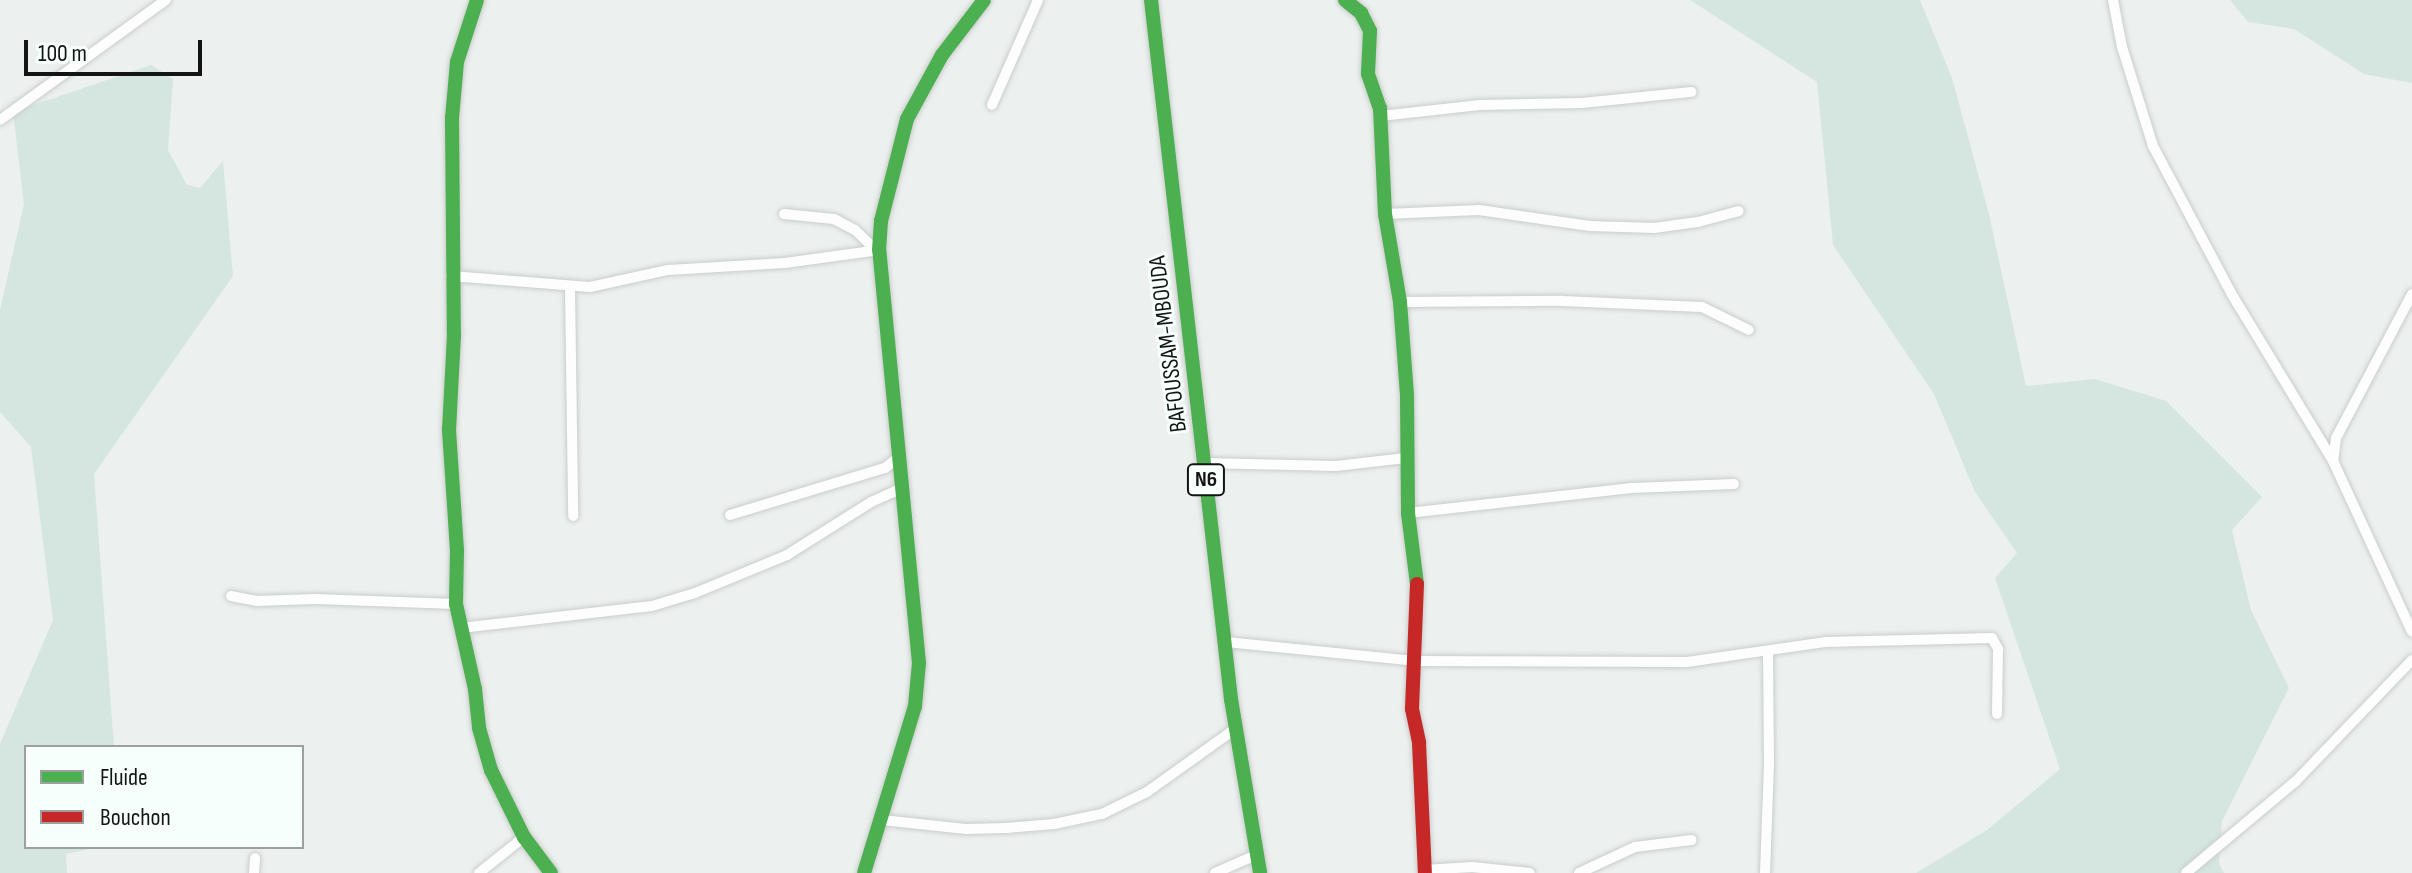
<!DOCTYPE html>
<style>
body{margin:0}
#map{position:relative;width:2412px;height:873px;overflow:hidden;background:#ecf0ee;font-family:"Sofia Sans Condensed",sans-serif}
div>[style]{position:absolute}
.green>*{inset:0;background:#d5e6e1}
.roads{filter:drop-shadow(0 0 2px #c9cdcb) drop-shadow(0 0 2px #c9cdcb)}
.street>*{height:10px;margin:-5px;padding:0 5px;transform-origin:5px;border-radius:5px;background:#fcfdfc}
.fast>*{height:14px;margin:-7px;padding:0 7px;transform-origin:7px;border-radius:7px;background:#4caf50}
.jam>*{height:14px;margin:-7px;padding:0 7px;transform-origin:7px;border-radius:7px;background:#c62828}
span{translate:-50% -50%;white-space:nowrap;text-align:center;line-height:1.15;-webkit-text-stroke:6px #f7fffd;paint-order:stroke}
.shield-label span{padding:2px 6px;background:#f7fffd;border:2px solid;border-radius:6px;-webkit-text-stroke-width:0}
.shield-label{font-size:22px;color:#131515;font-weight:700}
.street-label{font-size:24px;color:#131515}
.legend{position:absolute;left:24px;top:745px;width:280px;height:104px;box-sizing:border-box;background:#f7fffd;border:2px solid #9ca1a0;margin:0;padding:10px 14px;list-style:none;font-size:24px;color:#131515}
.legend li{display:flex;align-items:center;gap:16px;height:40px}
.legend b{width:40px;border:2px solid #9ca1a0}
.scale{position:absolute;left:24px;top:40px;width:178px;height:36px;box-sizing:border-box;border:4px solid #131515;border-top:0;padding-left:10px;font-size:24px;line-height:28px;white-space:nowrap;color:#131515;-webkit-text-stroke:6px #f7fffd;paint-order:stroke}
</style>
<div id="map">
<div class="green">
<div style="clip-path:polygon(1690px 0,1920px 0,1952px 78px,1989px 214px,2026px 386px,2095px 379px,2166px 401px,2262px 497px,2232px 530px,2251px 610px,2289px 688px,2222px 821px,2219px 863px,2224px 873px,1916px 873px,1987px 830px,2060px 769px,1995px 578px,2017px 553px,1975px 492px,1934px 394px,1833px 245px,1817px 82px)"></div>
<div style="clip-path:polygon(2230px 0,2412px 0,2412px 83px,2364px 74px,2294px 29px,2248px 22px)"></div>
<div style="clip-path:polygon(151px 65px,173px 79px,168px 150px,187px 185px,200px 188px,223px 161px,233px 276px,94px 474px,114px 747px,26px 747px,26px 847px,99px 847px,66px 854px,67px 873px,0 873px,0 744px,53px 620px,31px 447px,0 412px,0 310px,24px 204px,13px 112px)"></div>
</div>
<div class="roads">
<div class="street">
<div style="left:2113px;top:0;width:48px;rotate:79.2deg"></div>
<div style="left:2122px;top:47px;width:104px;rotate:72.6deg"></div>
<div style="left:2153px;top:146px;width:166px;rotate:62deg"></div>
<div style="left:2231px;top:293px;width:197px;rotate:58.7deg"></div>
<div style="left:992px;top:105px;width:115px;rotate:-66.3deg"></div>
<div style="left:1381px;top:116px;width:99px;rotate:-6.4deg"></div>
<div style="left:1479px;top:105px;width:103px;rotate:-1.1deg"></div>
<div style="left:1582px;top:103px;width:110px;rotate:-5.8deg"></div>
<div style="left:0;top:120px;width:205px;rotate:-35.9deg"></div>
<div style="left:784px;top:214px;width:50px;rotate:5.7deg"></div>
<div style="left:834px;top:219px;width:24px;rotate:28deg"></div>
<div style="left:855px;top:230px;width:29px;rotate:44deg"></div>
<div style="left:1385px;top:214px;width:94px;rotate:-2.4deg"></div>
<div style="left:1479px;top:210px;width:112px;rotate:8.2deg"></div>
<div style="left:1590px;top:226px;width:64px;rotate:1.8deg"></div>
<div style="left:1654px;top:228px;width:44px;rotate:-7.8deg"></div>
<div style="left:1698px;top:222px;width:42px;rotate:-15deg"></div>
<div style="left:451px;top:276px;width:139px;rotate:4.5deg"></div>
<div style="left:590px;top:287px;width:80px;rotate:-12.3deg"></div>
<div style="left:668px;top:270px;width:117px;rotate:-3.4deg"></div>
<div style="left:785px;top:263px;width:95px;rotate:-7.9deg"></div>
<div style="left:570px;top:287px;width:229px;rotate:89.2deg"></div>
<div style="left:2412px;top:294px;width:163px;rotate:117.8deg"></div>
<div style="left:2336px;top:438px;width:23px;rotate:97deg"></div>
<div style="left:2333px;top:461px;width:188px;rotate:65.2deg"></div>
<div style="left:1400px;top:302px;width:162px;rotate:-0.4deg"></div>
<div style="left:1562px;top:301px;width:140px;rotate:2.5deg"></div>
<div style="left:1702px;top:307px;width:52px;rotate:26.1deg"></div>
<div style="left:1204px;top:463px;width:132px;rotate:1.3deg"></div>
<div style="left:1336px;top:466px;width:70px;rotate:-6.5deg"></div>
<div style="left:1408px;top:513px;width:225px;rotate:-6.4deg"></div>
<div style="left:1632px;top:488px;width:102px;rotate:-2.2deg"></div>
<div style="left:730px;top:515px;width:162px;rotate:-16.9deg"></div>
<div style="left:885px;top:468px;width:19px;rotate:-39deg"></div>
<div style="left:231px;top:596px;width:26px;rotate:11deg"></div>
<div style="left:257px;top:601px;width:58px;rotate:-2deg"></div>
<div style="left:315px;top:599px;width:141px;rotate:2deg"></div>
<div style="left:461px;top:628px;width:192px;rotate:-6.6deg"></div>
<div style="left:652px;top:606px;width:45px;rotate:-16.8deg"></div>
<div style="left:695px;top:593px;width:100px;rotate:-22.4deg"></div>
<div style="left:787px;top:555px;width:99px;rotate:-32.2deg"></div>
<div style="left:871px;top:502px;width:34px;rotate:-24deg"></div>
<div style="left:1226px;top:642px;width:190px;rotate:5.7deg"></div>
<div style="left:1415px;top:661px;width:272px;rotate:0.2deg"></div>
<div style="left:1687px;top:662px;width:139px;rotate:-8.2deg"></div>
<div style="left:1825px;top:642px;width:167px;rotate:-1.4deg"></div>
<div style="left:1992px;top:638px;width:13px;rotate:61deg"></div>
<div style="left:1998px;top:649px;width:65px;rotate:90.9deg"></div>
<div style="left:882px;top:820px;width:84px;rotate:6.1deg"></div>
<div style="left:966px;top:829px;width:40px;rotate:-1.4deg"></div>
<div style="left:1006px;top:828px;width:48px;rotate:-4.8deg"></div>
<div style="left:1054px;top:824px;width:49px;rotate:-11.8deg"></div>
<div style="left:1102px;top:814px;width:50px;rotate:-26.1deg"></div>
<div style="left:1147px;top:792px;width:108px;rotate:-35.6deg"></div>
<div style="left:1424px;top:870px;width:48px;rotate:-3.6deg"></div>
<div style="left:1472px;top:867px;width:58px;rotate:5.9deg"></div>
<div style="left:254px;top:873px;width:15px;rotate:-86deg"></div>
<div style="left:479px;top:873px;width:58px;rotate:-38.7deg"></div>
<div style="left:1215px;top:873px;width:45px;rotate:-23.7deg"></div>
<div style="left:1579px;top:873px;width:62px;rotate:-24.9deg"></div>
<div style="left:1635px;top:847px;width:57px;rotate:-7deg"></div>
<div style="left:1765px;top:873px;width:107px;rotate:-87.9deg"></div>
<div style="left:1769px;top:766px;width:115px;rotate:-90.5deg"></div>
<div style="left:2186px;top:873px;width:142px;rotate:-39.9deg"></div>
<div style="left:2295px;top:782px;width:169px;rotate:-46.2deg"></div>
</div>
<div class="fast">
<div style="left:477px;top:0;width:65px;rotate:107.9deg"></div>
<div style="left:457px;top:62px;width:56px;rotate:95.1deg"></div>
<div style="left:452px;top:118px;width:217px;rotate:89.5deg"></div>
<div style="left:454px;top:335px;width:95px;rotate:93deg"></div>
<div style="left:449px;top:430px;width:121px;rotate:86.2deg"></div>
<div style="left:457px;top:551px;width:53px;rotate:91.1deg"></div>
<div style="left:456px;top:604px;width:87px;rotate:77.4deg"></div>
<div style="left:475px;top:689px;width:39px;rotate:84deg"></div>
<div style="left:479px;top:728px;width:44px;rotate:74.1deg"></div>
<div style="left:491px;top:770px;width:75px;rotate:63.8deg"></div>
<div style="left:524px;top:837px;width:45px;rotate:53.1deg"></div>
<div style="left:1151px;top:0;width:704px;rotate:83.47deg"></div>
<div style="left:1231px;top:699px;width:176px;rotate:80.5deg"></div>
<div style="left:1345px;top:0;width:21px;rotate:39deg"></div>
<div style="left:1361px;top:13px;width:20px;rotate:63deg"></div>
<div style="left:1370px;top:31px;width:43px;rotate:92.7deg"></div>
<div style="left:1368px;top:74px;width:36px;rotate:71deg"></div>
<div style="left:1380px;top:108px;width:106px;rotate:87.3deg"></div>
<div style="left:1385px;top:214px;width:89px;rotate:80.3deg"></div>
<div style="left:1400px;top:302px;width:94px;rotate:85.7deg"></div>
<div style="left:1407px;top:396px;width:117px;rotate:89.5deg"></div>
<div style="left:1408px;top:513px;width:72px;rotate:82.8deg"></div>
<div style="left:864px;top:873px;width:175px;rotate:-73deg"></div>
<div style="left:915px;top:706px;width:43px;rotate:-84.7deg"></div>
<div style="left:919px;top:663px;width:415px;rotate:-95.5deg"></div>
<div style="left:879px;top:250px;width:29px;rotate:-86deg"></div>
<div style="left:881px;top:221px;width:105px;rotate:-75.7deg"></div>
<div style="left:907px;top:119px;width:73px;rotate:-61.3deg"></div>
<div style="left:942px;top:55px;width:69px;rotate:-52.6deg"></div>
</div>
<div class="jam">
<div style="left:1417px;top:584px;width:125px;rotate:92.3deg"></div>
<div style="left:1412px;top:709px;width:35px;rotate:78deg"></div>
<div style="left:1419px;top:743px;width:130px;rotate:87.4deg"></div>
</div>
</div>
<div class="shield-label">
<span style="left:1206px;top:480px">N6</span>
</div>
<div class="street-label">
<span style="left:1168px;top:344px;rotate:-97deg">BAFOUSSAM-MBOUDA</span>
</div>
<ul class="legend">
<li><b style="height:10px;background:#4caf50"></b>Fluide</li>
<li><b style="height:10px;background:#c62828"></b>Bouchon</li>
</ul>
<div class="scale">100 m</div>
</div>
